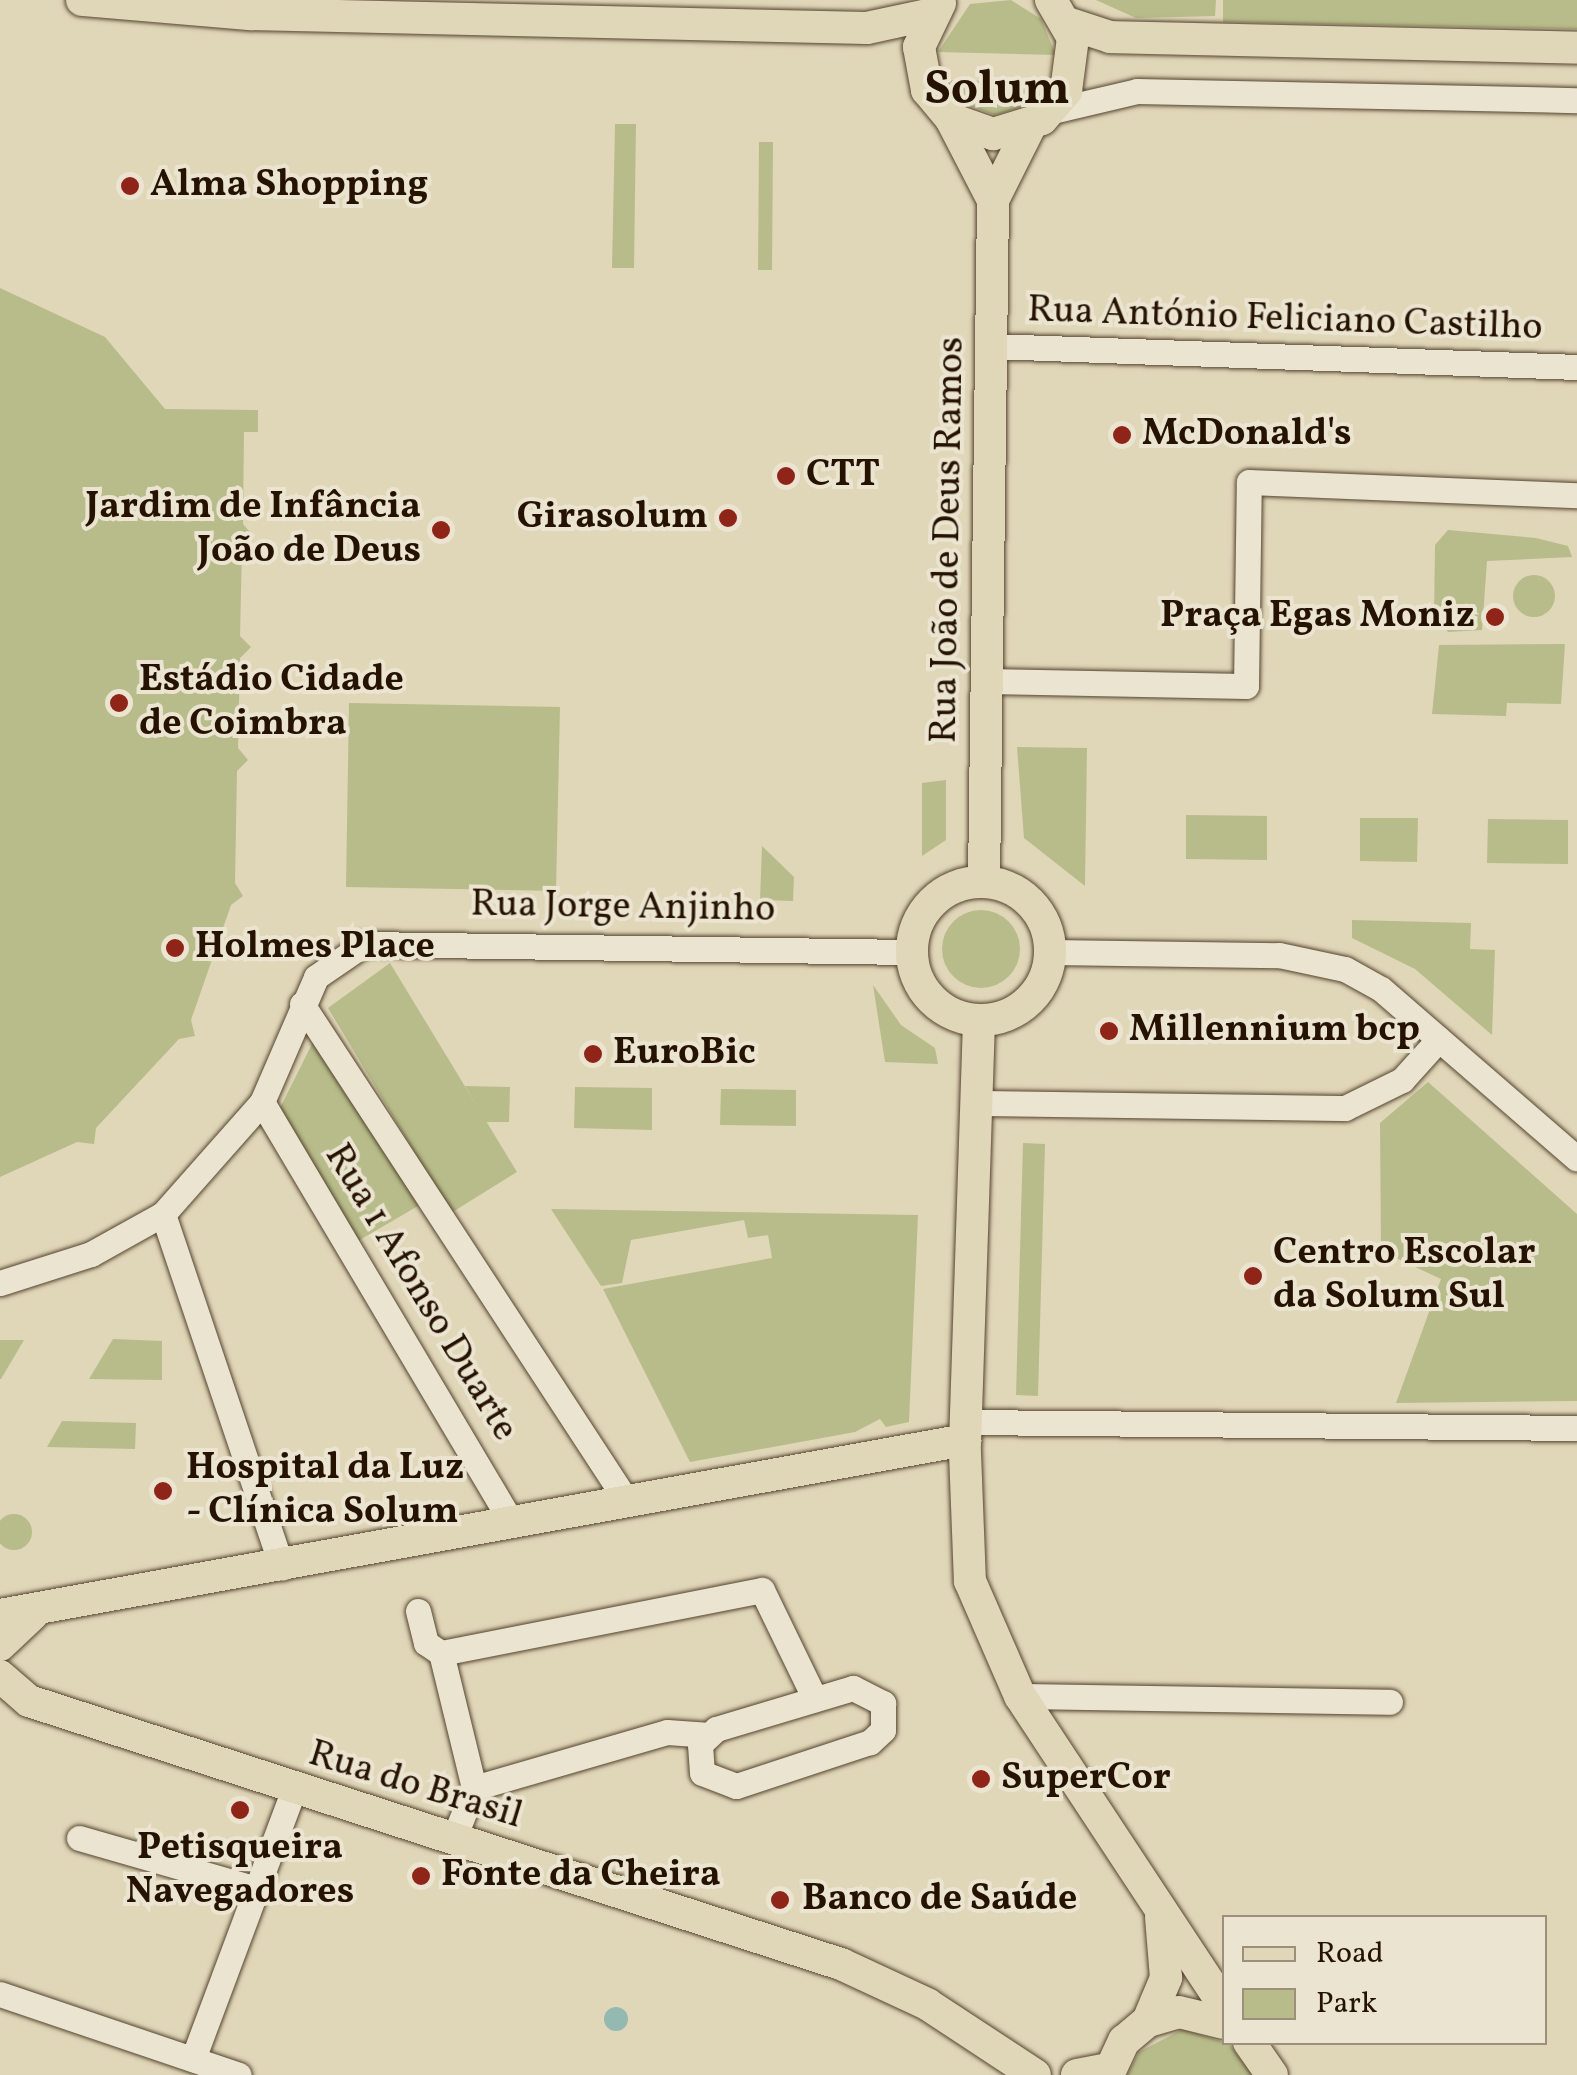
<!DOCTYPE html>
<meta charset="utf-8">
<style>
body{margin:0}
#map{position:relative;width:1577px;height:2075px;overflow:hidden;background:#e0d6b8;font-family:Vollkorn,serif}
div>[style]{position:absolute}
.green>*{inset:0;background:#b8bc8a}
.round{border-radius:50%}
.water>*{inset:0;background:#94b9b0}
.roads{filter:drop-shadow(0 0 2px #54442e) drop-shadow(0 0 2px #54442e)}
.minor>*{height:25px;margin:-12.5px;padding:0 12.5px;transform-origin:12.5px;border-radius:12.5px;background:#ebe4d1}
.major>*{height:32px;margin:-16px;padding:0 16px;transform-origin:16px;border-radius:16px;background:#e0d6b8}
.major>.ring{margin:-16px;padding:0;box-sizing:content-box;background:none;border:32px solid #e0d6b8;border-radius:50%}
.dots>*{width:28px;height:28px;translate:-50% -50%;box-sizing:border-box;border:5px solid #ebe4d1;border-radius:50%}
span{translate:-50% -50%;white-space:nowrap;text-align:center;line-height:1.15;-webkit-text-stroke:8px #ebe4d1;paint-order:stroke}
.poi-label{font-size:38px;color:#251300;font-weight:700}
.left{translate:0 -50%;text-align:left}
.right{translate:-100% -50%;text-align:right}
.street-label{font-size:38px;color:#251300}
.district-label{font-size:48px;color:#251300;font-weight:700}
.legend{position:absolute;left:1222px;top:1915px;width:325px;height:130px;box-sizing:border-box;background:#ebe4d1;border:2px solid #9c907d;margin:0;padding:12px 18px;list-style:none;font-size:30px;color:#251300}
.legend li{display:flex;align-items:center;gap:20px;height:50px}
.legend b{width:50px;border:2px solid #9c907d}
</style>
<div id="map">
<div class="green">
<div style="clip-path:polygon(1011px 0,1041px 19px,1056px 55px,938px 52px,970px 4px)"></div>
<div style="clip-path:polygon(1096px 0,1216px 0,1215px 16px,1136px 18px)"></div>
<div style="clip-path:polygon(1223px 0,1577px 0,1577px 29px,1223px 22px)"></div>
<div style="clip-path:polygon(944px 80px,1048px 82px,1029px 105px,995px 115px,961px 103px)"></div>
<div style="clip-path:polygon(615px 124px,636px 124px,634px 268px,612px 268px)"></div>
<div style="clip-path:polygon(759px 142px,773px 142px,772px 270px,758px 270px)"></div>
<div style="clip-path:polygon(0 288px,105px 337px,165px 409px,258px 410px,258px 432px,244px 432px,243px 524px,254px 537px,242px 547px,240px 636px,251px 647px,240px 658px,238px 748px,248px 760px,237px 771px,235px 883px,243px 896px,231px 905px,191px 1020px,195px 1036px,179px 1039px,96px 1128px,94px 1144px,77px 1142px,0 1177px)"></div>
<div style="clip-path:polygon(1448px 530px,1536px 538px,1568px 546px,1572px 557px,1487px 561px,1482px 630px,1448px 632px,1434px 615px,1435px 545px)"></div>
<div class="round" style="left:1513px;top:575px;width:42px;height:42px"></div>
<div style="clip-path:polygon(1565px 644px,1561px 704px,1507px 703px,1506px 716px,1432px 714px,1439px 645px)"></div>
<div style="clip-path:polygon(349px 703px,560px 707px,556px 891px,346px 887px)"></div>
<div style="clip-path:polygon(1017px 747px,1087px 748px,1085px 886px,1024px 838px)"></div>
<div style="clip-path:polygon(946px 780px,946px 840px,922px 856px,922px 783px)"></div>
<div style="clip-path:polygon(1186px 815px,1267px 816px,1267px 860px,1186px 859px)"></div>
<div style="clip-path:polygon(1360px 818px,1418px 818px,1417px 862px,1360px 861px)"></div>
<div style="clip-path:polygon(1488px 819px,1568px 820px,1568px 864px,1487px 863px)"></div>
<div style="clip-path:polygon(762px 846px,794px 877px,793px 901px,760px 900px)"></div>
<div class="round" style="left:942px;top:910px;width:78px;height:78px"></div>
<div style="clip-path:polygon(1352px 920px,1471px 923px,1470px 949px,1495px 950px,1492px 1035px,1415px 969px,1352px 938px)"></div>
<div style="clip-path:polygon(390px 963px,517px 1172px,451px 1213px,328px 1008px)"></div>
<div style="clip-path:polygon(873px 985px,901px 1025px,935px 1048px,938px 1064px,885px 1062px)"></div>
<div style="clip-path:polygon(314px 1040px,423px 1203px,358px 1241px,278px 1112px)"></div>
<div style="clip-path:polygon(1428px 1082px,1577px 1214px,1577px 1401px,1396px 1403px,1441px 1279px,1381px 1251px,1380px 1123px)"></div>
<div style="clip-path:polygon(465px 1086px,510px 1087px,509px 1122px,486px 1122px)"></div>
<div style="clip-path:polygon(575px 1087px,652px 1088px,652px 1130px,574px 1128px)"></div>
<div style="clip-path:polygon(721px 1089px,796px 1090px,796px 1126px,720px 1125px)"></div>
<div style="clip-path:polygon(1023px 1143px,1045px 1144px,1038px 1396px,1016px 1395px)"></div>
<div style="clip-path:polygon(551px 1209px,918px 1215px,909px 1422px,886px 1427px,880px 1419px,855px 1432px,690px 1462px,603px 1289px,772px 1258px,768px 1235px,748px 1238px,744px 1220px,631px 1240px,622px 1283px,601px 1286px)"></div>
<div style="clip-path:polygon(113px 1339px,162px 1341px,162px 1380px,89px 1379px)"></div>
<div style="clip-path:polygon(0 1340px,24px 1340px,1px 1379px,0 1379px)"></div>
<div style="clip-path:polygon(62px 1421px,136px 1423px,135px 1449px,47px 1447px)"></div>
<div class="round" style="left:-4px;top:1514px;width:36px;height:36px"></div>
<div style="clip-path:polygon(1183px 2029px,1229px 2044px,1253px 2075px,1127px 2075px,1139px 2052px)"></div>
</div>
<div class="water">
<div class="round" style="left:604px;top:2007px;width:24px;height:24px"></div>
</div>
<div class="roads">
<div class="minor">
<div style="left:1052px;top:111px;width:87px;rotate:-13.2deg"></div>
<div style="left:1137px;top:91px;width:440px;rotate:1.2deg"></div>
<div style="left:991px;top:346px;width:586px;rotate:2.05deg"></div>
<div style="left:987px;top:681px;width:259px;rotate:1.1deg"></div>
<div style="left:1246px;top:686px;width:204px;rotate:-89.2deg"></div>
<div style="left:1249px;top:482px;width:328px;rotate:2.3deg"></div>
<div style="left:1051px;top:952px;width:228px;rotate:0.8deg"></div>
<div style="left:1279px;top:955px;width:67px;rotate:12deg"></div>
<div style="left:1345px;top:969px;width:41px;rotate:29.1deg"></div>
<div style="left:1381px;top:989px;width:259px;rotate:40.9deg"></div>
<div style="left:302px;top:1004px;width:592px;rotate:56.85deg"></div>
<div style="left:262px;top:1102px;width:490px;rotate:59.3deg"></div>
<div style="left:977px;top:1103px;width:368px;rotate:0.8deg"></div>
<div style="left:1345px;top:1108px;width:64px;rotate:-26.2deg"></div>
<div style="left:1402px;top:1080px;width:55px;rotate:-47.9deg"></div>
<div style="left:163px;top:1214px;width:373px;rotate:71.4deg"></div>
<div style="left:0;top:1283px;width:96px;rotate:-17.7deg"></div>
<div style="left:91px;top:1254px;width:82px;rotate:-29.1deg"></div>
<div style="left:163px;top:1214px;width:149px;rotate:-48.5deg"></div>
<div style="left:262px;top:1102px;width:136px;rotate:-66.6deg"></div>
<div style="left:316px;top:977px;width:58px;rotate:-34.5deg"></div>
<div style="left:364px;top:944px;width:547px;rotate:0.84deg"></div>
<div style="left:966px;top:1422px;width:611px;rotate:0.56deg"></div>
<div style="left:418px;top:1611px;width:33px;rotate:76deg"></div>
<div style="left:426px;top:1643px;width:18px;rotate:34deg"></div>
<div style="left:853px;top:1688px;width:34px;rotate:27deg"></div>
<div style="left:883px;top:1703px;width:27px;rotate:90deg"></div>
<div style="left:883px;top:1730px;width:18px;rotate:137deg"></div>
<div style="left:870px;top:1742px;width:141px;rotate:161.8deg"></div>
<div style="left:736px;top:1786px;width:36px;rotate:-159deg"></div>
<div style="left:702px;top:1773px;width:29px;rotate:-94deg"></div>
<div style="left:700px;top:1744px;width:22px;rotate:-43deg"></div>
<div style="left:716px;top:1729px;width:143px;rotate:-16.7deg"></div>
<div style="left:1020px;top:1696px;width:370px;rotate:0.9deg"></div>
<div style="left:474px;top:1788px;width:139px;rotate:-103.7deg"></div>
<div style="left:441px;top:1653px;width:327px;rotate:-11.1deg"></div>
<div style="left:762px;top:1590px;width:121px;rotate:64.1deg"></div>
<div style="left:79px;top:1838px;width:185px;rotate:16deg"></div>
<div style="left:453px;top:1840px;width:56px;rotate:-68deg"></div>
<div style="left:474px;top:1788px;width:201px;rotate:-16.2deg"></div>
<div style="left:667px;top:1732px;width:39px;rotate:4deg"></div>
<div style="left:0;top:1994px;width:252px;rotate:18.7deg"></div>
<div style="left:193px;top:2059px;width:286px;rotate:-69.5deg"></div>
</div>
<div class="major">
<div style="left:82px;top:0;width:169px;rotate:4.8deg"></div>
<div style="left:250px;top:14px;width:617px;rotate:1.3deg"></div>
<div style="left:867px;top:28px;width:66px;rotate:-12.2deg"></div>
<div style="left:940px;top:3px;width:49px;rotate:115.5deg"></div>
<div style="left:919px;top:47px;width:44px;rotate:79.5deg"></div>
<div style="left:927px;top:90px;width:38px;rotate:50deg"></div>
<div style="left:951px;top:119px;width:45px;rotate:19.7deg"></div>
<div style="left:993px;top:134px;width:51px;rotate:-17deg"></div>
<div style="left:1042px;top:119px;width:37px;rotate:-49deg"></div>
<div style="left:1066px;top:91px;width:53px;rotate:-82.5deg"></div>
<div style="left:1073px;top:38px;width:44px;rotate:-120.1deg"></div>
<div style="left:1067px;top:23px;width:45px;rotate:18deg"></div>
<div style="left:1110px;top:37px;width:467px;rotate:1.3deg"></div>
<div style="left:951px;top:119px;width:91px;rotate:62.6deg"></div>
<div style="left:984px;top:881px;width:681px;rotate:-89.24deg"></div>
<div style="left:993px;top:200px;width:83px;rotate:-63.4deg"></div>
<div class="ring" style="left:912px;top:882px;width:106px;height:106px"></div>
<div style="left:979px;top:1021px;width:432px;rotate:91.9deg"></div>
<div style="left:965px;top:1453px;width:128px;rotate:87.8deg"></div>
<div style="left:970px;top:1581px;width:125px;rotate:66.5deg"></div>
<div style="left:1020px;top:1696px;width:370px;rotate:56.6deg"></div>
<div style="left:0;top:1615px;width:981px;rotate:-10.28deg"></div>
<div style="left:0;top:1645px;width:44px;rotate:-43.2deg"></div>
<div style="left:0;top:1676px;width:38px;rotate:41deg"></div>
<div style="left:29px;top:1701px;width:854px;rotate:17.95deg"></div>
<div style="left:841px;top:1964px;width:95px;rotate:24.9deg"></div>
<div style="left:927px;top:2004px;width:129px;rotate:33.3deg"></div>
<div style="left:1148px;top:2021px;width:47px;rotate:-67.3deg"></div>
<div style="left:1166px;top:1978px;width:61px;rotate:-94.7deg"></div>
<div style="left:1249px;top:2042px;width:40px;rotate:55.1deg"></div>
<div style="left:1077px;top:2075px;width:32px;rotate:-11deg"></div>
<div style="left:1108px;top:2075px;width:38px;rotate:-65deg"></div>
<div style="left:1124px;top:2041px;width:31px;rotate:-40deg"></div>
<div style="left:1148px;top:2021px;width:32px;rotate:-16deg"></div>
<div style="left:1179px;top:2012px;width:46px;rotate:13.7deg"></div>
</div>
</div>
<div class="dots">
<div style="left:130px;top:186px;background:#8f2418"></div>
<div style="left:1122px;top:435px;background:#8f2418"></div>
<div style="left:786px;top:476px;background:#8f2418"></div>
<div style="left:728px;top:518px;background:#8f2418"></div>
<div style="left:441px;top:530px;background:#8f2418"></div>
<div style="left:1495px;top:617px;background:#8f2418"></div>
<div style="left:119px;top:703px;background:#8f2418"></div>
<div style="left:175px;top:948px;background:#8f2418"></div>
<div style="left:1109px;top:1031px;background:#8f2418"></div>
<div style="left:593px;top:1054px;background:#8f2418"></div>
<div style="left:1253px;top:1276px;background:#8f2418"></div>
<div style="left:163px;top:1491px;background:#8f2418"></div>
<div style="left:981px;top:1779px;background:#8f2418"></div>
<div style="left:240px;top:1810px;background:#8f2418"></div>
<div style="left:421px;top:1876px;background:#8f2418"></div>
<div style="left:780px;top:1900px;background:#8f2418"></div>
</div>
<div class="poi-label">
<span class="left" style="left:150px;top:186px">Alma Shopping</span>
<span class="left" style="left:1142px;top:435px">McDonald's</span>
<span class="left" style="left:806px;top:476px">CTT</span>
<span class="right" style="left:421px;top:530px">Jardim de Infância<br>João de Deus</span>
<span class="right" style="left:708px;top:518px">Girasolum</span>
<span class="right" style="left:1475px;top:617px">Praça Egas Moniz</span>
<span class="left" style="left:139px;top:703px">Estádio Cidade<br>de Coimbra</span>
<span class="left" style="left:195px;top:948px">Holmes Place</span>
<span class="left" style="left:1129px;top:1031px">Millennium bcp</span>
<span class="left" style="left:613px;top:1054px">EuroBic</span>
<span class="left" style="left:1273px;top:1276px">Centro Escolar<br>da Solum Sul</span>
<span class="left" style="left:186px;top:1491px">Hospital da Luz<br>- Clínica Solum</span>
<span class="left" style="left:1001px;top:1779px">SuperCor</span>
<span style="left:240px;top:1871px">Petisqueira<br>Navegadores</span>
<span class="left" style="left:441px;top:1876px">Fonte da Cheira</span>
<span class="left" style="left:802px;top:1900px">Banco de Saúde</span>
</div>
<div class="street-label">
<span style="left:1285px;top:320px;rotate:2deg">Rua António Feliciano Castilho</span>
<span style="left:949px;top:540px;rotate:-89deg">Rua João de Deus Ramos</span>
<span style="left:623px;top:908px;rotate:1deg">Rua Jorge Anjinho</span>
<span style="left:420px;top:1293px;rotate:59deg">Rua 1 Afonso Duarte</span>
<span style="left:415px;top:1786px;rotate:17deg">Rua do Brasil</span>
</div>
<div class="district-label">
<span style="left:997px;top:91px">Solum</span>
</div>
<ul class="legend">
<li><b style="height:12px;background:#e0d6b8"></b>Road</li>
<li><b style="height:28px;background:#b8bc8a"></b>Park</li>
</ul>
</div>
